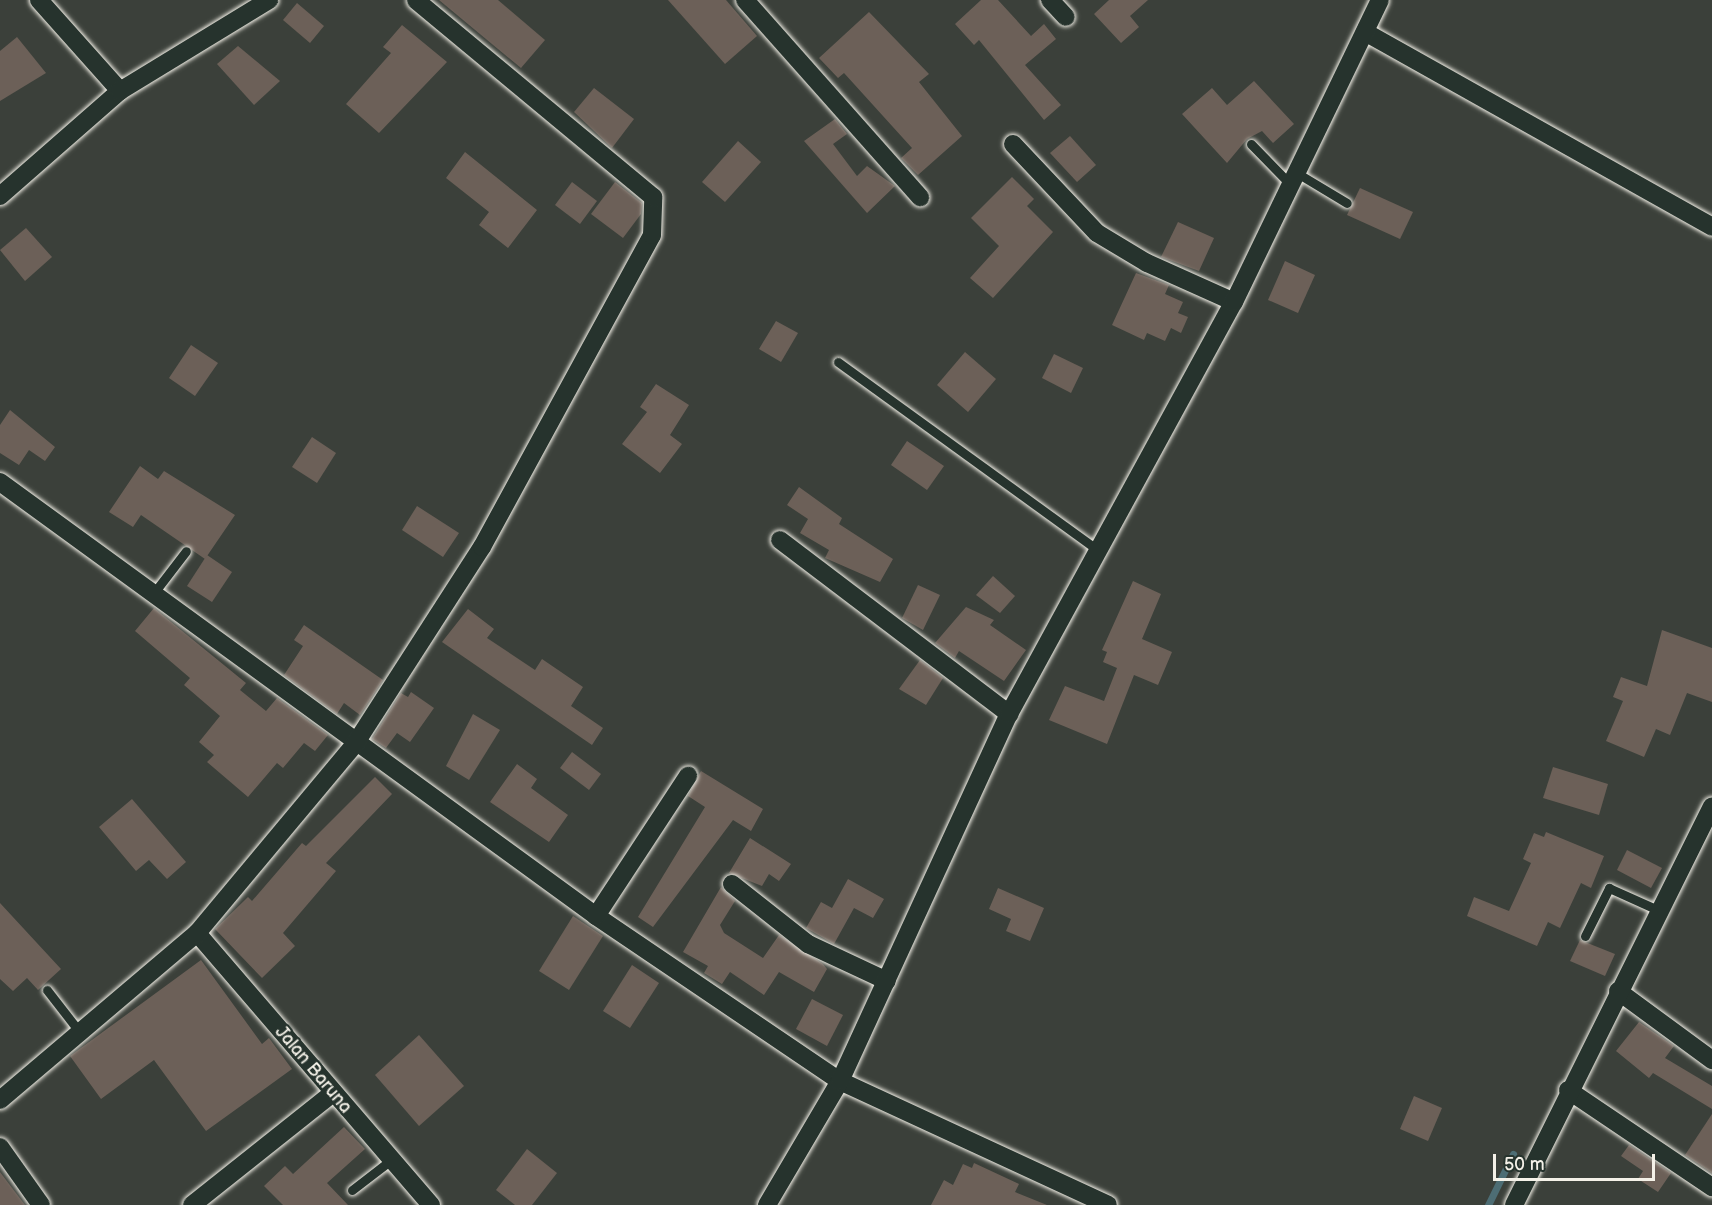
<!DOCTYPE html>
<style>
body{margin:0}
#map{position:relative;width:1712px;height:1205px;overflow:hidden;background:#3b403a;font-family:"Balsamiq Sans",sans-serif}
div>[style]{position:absolute}
.stream>*{height:7px;margin:-3.5px;padding:0 3.5px;transform-origin:3.5px;border-radius:3.5px;background:#4d6d74}
.building>*{inset:0;background:#6c6058}
.roads{filter:drop-shadow(0 0 2px #f4f1e8) drop-shadow(0 0 2px #f4f1e8)}
.lane>*{height:9px;margin:-4.5px;padding:0 4.5px;transform-origin:4.5px;border-radius:4.5px;background:#26332d}
.street>*{height:18px;margin:-9px;padding:0 9px;transform-origin:9px;border-radius:9px;background:#26332d}
span{translate:-50% -50%;white-space:nowrap;text-align:center;line-height:1.15;-webkit-text-stroke:4.5px #26332d;paint-order:stroke}
.street-label{font-size:18px;color:#f4f1e8}
.scale{position:absolute;left:1493px;top:1154px;width:162px;height:27px;box-sizing:border-box;border:3px solid #f4f1e8;border-top:0;padding-left:8px;font-size:18px;line-height:21px;white-space:nowrap;color:#f4f1e8;-webkit-text-stroke:4px #26332d;paint-order:stroke}
</style>
<div id="map">
<div class="stream">
<div style="left:1488px;top:1205px;width:57px;rotate:-63.9deg"></div>
</div>
<div class="building">
<div style="clip-path:polygon(439px 0,498px 0,545px 40px,521px 68px)"></div>
<div style="clip-path:polygon(668px 0,726px 0,757px 36px,725px 64px)"></div>
<div style="clip-path:polygon(981px 0,998px 0,1031px 36px,1044px 24px,1056px 39px,1025px 65px,1061px 105px,1044px 120px,979px 40px,974px 45px,955px 24px)"></div>
<div style="clip-path:polygon(1109px 0,1148px 0,1130px 16px,1139px 27px,1121px 43px,1094px 14px)"></div>
<div style="clip-path:polygon(297px 3px,324px 26px,310px 43px,283px 20px)"></div>
<div style="clip-path:polygon(869px 12px,929px 74px,919px 82px,962px 136px,918px 175px,901px 158px,912px 148px,844px 73px,838px 78px,819px 58px)"></div>
<div style="clip-path:polygon(402px 25px,447px 62px,379px 133px,346px 104px,391px 53px,383px 47px)"></div>
<div style="clip-path:polygon(17px 37px,46px 73px,0 101px,0 51px)"></div>
<div style="clip-path:polygon(238px 46px,280px 81px,254px 105px,217px 64px)"></div>
<div style="clip-path:polygon(1254px 81px,1294px 124px,1273px 143px,1262px 131px,1247px 139px,1227px 163px,1182px 114px,1212px 88px,1227px 105px)"></div>
<div style="clip-path:polygon(594px 88px,634px 119px,612px 148px,574px 112px)"></div>
<div style="clip-path:polygon(835px 119px,847px 134px,833px 144px,857px 176px,867px 166px,895px 186px,867px 213px,804px 141px)"></div>
<div style="clip-path:polygon(1070px 136px,1096px 165px,1077px 182px,1050px 153px)"></div>
<div style="clip-path:polygon(738px 141px,761px 162px,725px 202px,702px 182px)"></div>
<div style="clip-path:polygon(465px 152px,537px 210px,508px 248px,479px 225px,489px 212px,446px 178px)"></div>
<div style="clip-path:polygon(1012px 177px,1034px 199px,1027px 206px,1053px 232px,993px 298px,970px 278px,999px 246px,971px 218px)"></div>
<div style="clip-path:polygon(572px 182px,597px 201px,580px 224px,555px 205px)"></div>
<div style="clip-path:polygon(615px 182px,642px 203px,641px 214px,623px 238px,591px 214px)"></div>
<div style="clip-path:polygon(1360px 188px,1413px 212px,1400px 239px,1347px 215px)"></div>
<div style="clip-path:polygon(1178px 222px,1214px 238px,1199px 271px,1161px 257px)"></div>
<div style="clip-path:polygon(26px 228px,52px 257px,25px 281px,0 250px)"></div>
<div style="clip-path:polygon(1285px 261px,1315px 275px,1298px 313px,1268px 300px)"></div>
<div style="clip-path:polygon(1136px 273px,1169px 285px,1165px 294px,1183px 302px,1178px 313px,1188px 317px,1181px 333px,1171px 328px,1165px 341px,1147px 333px,1144px 340px,1112px 325px)"></div>
<div style="clip-path:polygon(776px 321px,798px 333px,781px 362px,759px 349px)"></div>
<div style="clip-path:polygon(191px 345px,218px 363px,195px 396px,169px 378px)"></div>
<div style="clip-path:polygon(965px 352px,996px 379px,968px 412px,937px 385px)"></div>
<div style="clip-path:polygon(1054px 354px,1083px 368px,1071px 393px,1042px 378px)"></div>
<div style="clip-path:polygon(656px 384px,689px 405px,670px 435px,682px 444px,660px 473px,622px 444px,647px 412px,640px 407px)"></div>
<div style="clip-path:polygon(10px 410px,55px 447px,45px 461px,29px 450px,19px 465px,0 453px,0 425px)"></div>
<div style="clip-path:polygon(312px 437px,336px 453px,317px 483px,292px 467px)"></div>
<div style="clip-path:polygon(907px 441px,944px 466px,927px 490px,891px 465px)"></div>
<div style="clip-path:polygon(140px 466px,158px 479px,164px 471px,235px 515px,205px 559px,141px 515px,133px 527px,109px 512px)"></div>
<div style="clip-path:polygon(799px 487px,842px 518px,839px 524px,893px 559px,880px 582px,825px 558px,829px 550px,800px 533px,808px 519px,787px 505px)"></div>
<div style="clip-path:polygon(417px 506px,459px 533px,443px 557px,402px 530px)"></div>
<div style="clip-path:polygon(207px 555px,232px 572px,212px 602px,187px 586px)"></div>
<div style="clip-path:polygon(993px 576px,1015px 596px,1000px 613px,976px 595px)"></div>
<div style="clip-path:polygon(1133px 581px,1161px 594px,1142px 639px,1172px 652px,1158px 685px,1134px 675px,1107px 744px,1049px 720px,1065px 686px,1104px 701px,1117px 668px,1103px 662px,1107px 652px,1102px 650px)"></div>
<div style="clip-path:polygon(918px 585px,940px 595px,923px 630px,902px 618px)"></div>
<div style="clip-path:polygon(966px 607px,994px 620px,990px 625px,1026px 650px,1004px 681px,959px 651px,955px 658px,935px 643px)"></div>
<div style="clip-path:polygon(154px 608px,246px 683px,240px 690px,266px 711px,277px 698px,328px 735px,315px 751px,304px 743px,283px 768px,277px 763px,248px 797px,207px 762px,214px 755px,199px 742px,220px 716px,184px 685px,190px 678px,135px 631px)"></div>
<div style="clip-path:polygon(468px 609px,494px 629px,487px 638px,535px 670px,542px 659px,583px 687px,571px 706px,603px 728px,592px 745px,442px 642px)"></div>
<div style="clip-path:polygon(304px 625px,383px 680px,360px 715px,344px 703px,337px 714px,284px 675px,303px 646px,294px 640px)"></div>
<div style="clip-path:polygon(1662px 630px,1712px 648px,1712px 702px,1687px 693px,1670px 735px,1656px 729px,1644px 757px,1606px 741px,1623px 701px,1613px 697px,1621px 677px,1647px 686px)"></div>
<div style="clip-path:polygon(920px 660px,943px 678px,926px 705px,899px 689px)"></div>
<div style="clip-path:polygon(411px 692px,434px 708px,410px 742px,397px 733px,386px 748px,372px 739px,401px 693px,408px 697px)"></div>
<div style="clip-path:polygon(473px 714px,500px 730px,469px 780px,446px 766px)"></div>
<div style="clip-path:polygon(572px 752px,601px 774px,589px 790px,560px 768px)"></div>
<div style="clip-path:polygon(517px 764px,537px 779px,531px 788px,568px 815px,549px 842px,490px 802px)"></div>
<div style="clip-path:polygon(1553px 767px,1608px 784px,1599px 815px,1543px 798px)"></div>
<div style="clip-path:polygon(701px 771px,763px 809px,751px 831px,733px 820px,653px 927px,638px 917px,705px 807px,688px 796px)"></div>
<div style="clip-path:polygon(375px 777px,392px 794px,326px 863px,336px 871px,283px 933px,295px 946px,262px 978px,215px 929px,248px 897px,252px 901px,302px 843px,306px 846px)"></div>
<div style="clip-path:polygon(132px 799px,186px 862px,167px 879px,149px 860px,136px 871px,99px 827px)"></div>
<div style="clip-path:polygon(1546px 832px,1604px 856px,1591px 888px,1581px 883px,1560px 928px,1548px 922px,1537px 946px,1467px 916px,1474px 897px,1509px 911px,1531px 863px,1523px 859px,1534px 833px,1544px 837px)"></div>
<div style="clip-path:polygon(750px 838px,791px 864px,779px 881px,769px 874px,762px 886px,729px 873px)"></div>
<div style="clip-path:polygon(1627px 850px,1662px 868px,1651px 888px,1617px 870px)"></div>
<div style="clip-path:polygon(848px 879px,884px 899px,873px 918px,854px 908px,834px 944px,806px 928px,821px 902px,832px 908px)"></div>
<div style="clip-path:polygon(721px 887px,735px 901px,720px 925px,724px 933px,763px 958px,779px 935px,823px 964px,827px 969px,814px 992px,779px 972px,764px 995px,730px 972px,722px 984px,704px 973px,708px 966px,683px 952px)"></div>
<div style="clip-path:polygon(998px 888px,1044px 908px,1030px 941px,1006px 931px,1011px 919px,989px 909px)"></div>
<div style="clip-path:polygon(0 903px,61px 969px,38px 990px,27px 978px,13px 991px,0 979px)"></div>
<div style="clip-path:polygon(573px 916px,603px 936px,569px 990px,539px 971px)"></div>
<div style="clip-path:polygon(1580px 940px,1615px 954px,1605px 976px,1570px 961px)"></div>
<div style="clip-path:polygon(201px 960px,262px 1044px,269px 1038px,292px 1069px,206px 1131px,154px 1060px,101px 1099px,70px 1056px)"></div>
<div style="clip-path:polygon(632px 965px,659px 983px,630px 1028px,603px 1011px)"></div>
<div style="clip-path:polygon(812px 999px,843px 1015px,827px 1046px,796px 1029px)"></div>
<div style="clip-path:polygon(1639px 1022px,1674px 1046px,1665px 1058px,1712px 1086px,1712px 1109px,1653px 1073px,1649px 1078px,1616px 1051px)"></div>
<div style="clip-path:polygon(419px 1035px,464px 1086px,419px 1126px,375px 1075px)"></div>
<div style="clip-path:polygon(1414px 1096px,1442px 1108px,1428px 1141px,1400px 1129px)"></div>
<div style="clip-path:polygon(1712px 1114px,1712px 1173px,1685px 1155px)"></div>
<div style="clip-path:polygon(344px 1127px,365px 1149px,327px 1183px,348px 1205px,283px 1205px,264px 1186px,285px 1166px,293px 1174px)"></div>
<div style="clip-path:polygon(1629px 1145px,1671px 1173px,1658px 1192px,1638px 1179px,1643px 1171px,1621px 1156px)"></div>
<div style="clip-path:polygon(527px 1149px,557px 1173px,532px 1205px,515px 1205px,496px 1190px)"></div>
<div style="clip-path:polygon(974px 1163px,1019px 1184px,1015px 1192px,1047px 1205px,931px 1205px,944px 1180px,953px 1185px,963px 1164px,972px 1168px)"></div>
<div style="clip-path:polygon(0 1172px,25px 1205px,0 1205px)"></div>
</div>
<div class="roads">
<div class="lane">
<div style="left:1251px;top:144px;width:57px;rotate:45.7deg"></div>
<div style="left:1297px;top:173px;width:58px;rotate:31deg"></div>
<div style="left:838px;top:362px;width:321px;rotate:35.9deg"></div>
<div style="left:153px;top:594px;width:54px;rotate:-52.5deg"></div>
<div style="left:1585px;top:936px;width:54px;rotate:-63.4deg"></div>
<div style="left:1609px;top:888px;width:54px;rotate:24.2deg"></div>
<div style="left:47px;top:990px;width:51px;rotate:52.2deg"></div>
<div style="left:352px;top:1190px;width:49px;rotate:-37.6deg"></div>
</div>
<div class="street">
<div style="left:39px;top:0;width:122px;rotate:48.3deg"></div>
<div style="left:745px;top:0;width:264px;rotate:48.4deg"></div>
<div style="left:1050px;top:0;width:23px;rotate:47deg"></div>
<div style="left:1365px;top:32px;width:398px;rotate:29.3deg"></div>
<div style="left:1013px;top:144px;width:122px;rotate:46.7deg"></div>
<div style="left:1097px;top:233px;width:58px;rotate:31deg"></div>
<div style="left:1147px;top:263px;width:95px;rotate:24.1deg"></div>
<div style="left:0;top:196px;width:159px;rotate:-41.2deg"></div>
<div style="left:120px;top:91px;width:175px;rotate:-31.4deg"></div>
<div style="left:0;top:482px;width:737px;rotate:36.06deg"></div>
<div style="left:596px;top:916px;width:295px;rotate:34.1deg"></div>
<div style="left:840px;top:1081px;width:295px;rotate:24.8deg"></div>
<div style="left:780px;top:540px;width:288px;rotate:37.2deg"></div>
<div style="left:732px;top:884px;width:97px;rotate:38.3deg"></div>
<div style="left:808px;top:944px;width:87px;rotate:25.1deg"></div>
<div style="left:596px;top:916px;width:168px;rotate:-56.7deg"></div>
<div style="left:197px;top:933px;width:359px;rotate:49.3deg"></div>
<div style="left:1618px;top:991px;width:117px;rotate:36.3deg"></div>
<div style="left:1568px;top:1090px;width:174px;rotate:34deg"></div>
<div style="left:0;top:1100px;width:258px;rotate:-40.3deg"></div>
<div style="left:197px;top:933px;width:246px;rotate:-50.1deg"></div>
<div style="left:355px;top:744px;width:234px;rotate:-57.2deg"></div>
<div style="left:482px;top:547px;width:355px;rotate:-61.4deg"></div>
<div style="left:652px;top:235px;width:38px;rotate:-88deg"></div>
<div style="left:653px;top:197px;width:308px;rotate:-140.3deg"></div>
<div style="left:0;top:1147px;width:71px;rotate:54.7deg"></div>
<div style="left:192px;top:1205px;width:180px;rotate:-38.5deg"></div>
<div style="left:767px;top:1205px;width:144px;rotate:-59.5deg"></div>
<div style="left:840px;top:1081px;width:404px;rotate:-65.3deg"></div>
<div style="left:1009px;top:714px;width:469px;rotate:-61.4deg"></div>
<div style="left:1234px;top:302px;width:335px;rotate:-64.2deg"></div>
<div style="left:1514px;top:1205px;width:445px;rotate:-63.6deg"></div>
</div>
</div>
<div class="street-label">
<span style="left:313px;top:1070px;rotate:50deg">Jalan Baruna</span>
</div>
<div class="scale">50 m</div>
</div>
